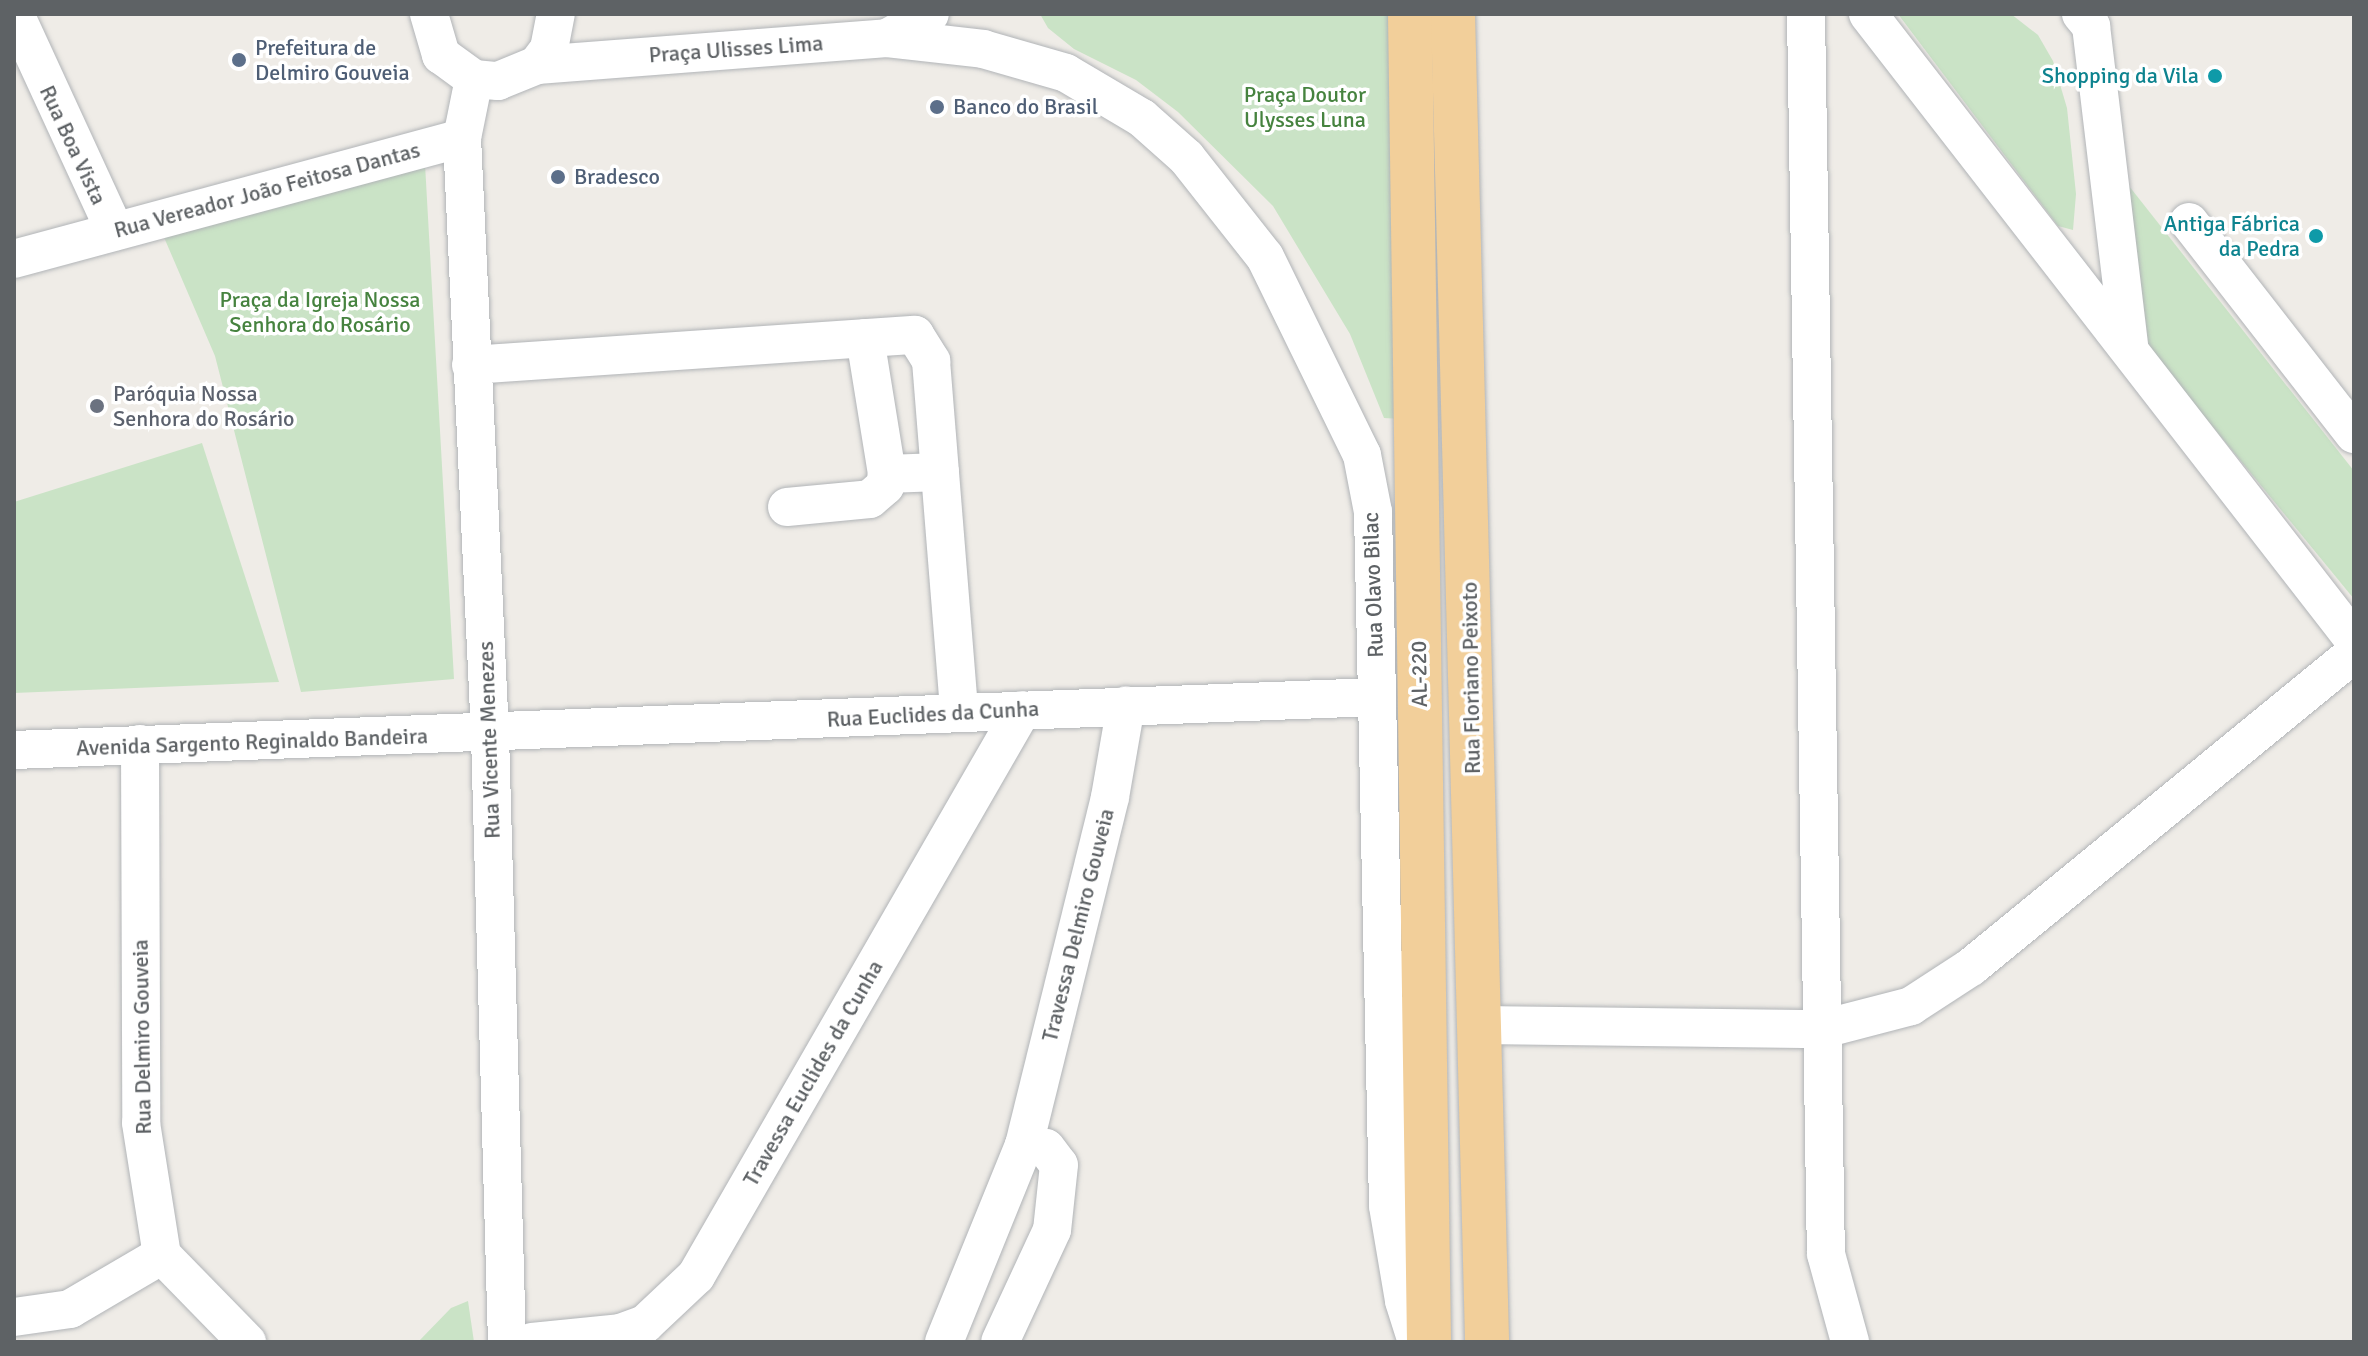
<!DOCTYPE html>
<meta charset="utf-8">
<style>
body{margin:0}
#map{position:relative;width:2368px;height:1356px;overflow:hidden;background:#efece7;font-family:Signika,sans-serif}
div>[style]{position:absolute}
.green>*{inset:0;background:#cae3c6}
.roads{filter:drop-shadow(0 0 2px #b1b4b7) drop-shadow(0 0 2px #b1b4b7)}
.minor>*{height:38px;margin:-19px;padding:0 19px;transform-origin:19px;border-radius:19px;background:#fff}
.highway>*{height:44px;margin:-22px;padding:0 22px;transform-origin:22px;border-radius:22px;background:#f2cf9a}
.dots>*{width:22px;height:22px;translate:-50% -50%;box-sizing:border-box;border:4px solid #fff;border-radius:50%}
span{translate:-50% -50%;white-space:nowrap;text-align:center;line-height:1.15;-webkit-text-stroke:7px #fff;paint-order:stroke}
.service-label{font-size:22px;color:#4e5e75}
.left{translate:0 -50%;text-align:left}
.street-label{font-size:22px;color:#5e6265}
.culture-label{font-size:22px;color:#0d838f}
.right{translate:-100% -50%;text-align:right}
.park-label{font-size:22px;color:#46833f}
.worship-label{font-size:22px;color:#5b616d}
.frame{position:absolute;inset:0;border:16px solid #5e6265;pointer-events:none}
</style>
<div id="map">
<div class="green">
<div style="clip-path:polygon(1040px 14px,1396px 14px,1401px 419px,1384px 418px,1350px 334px,1273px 206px,1178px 112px,1136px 80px,1074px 49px,1048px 28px)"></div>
<div style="clip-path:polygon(1898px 14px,2011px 14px,2038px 35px,2053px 61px,2067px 108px,2076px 194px,2073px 230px,2058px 226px)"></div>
<div style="clip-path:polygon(425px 164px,454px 679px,301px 692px,215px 356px,163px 235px)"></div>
<div style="clip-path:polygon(2129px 186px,2354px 471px,2354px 599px,2149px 349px)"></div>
<div style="clip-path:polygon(202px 443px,279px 682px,14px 693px,14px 502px)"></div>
<div style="clip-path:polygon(468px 1301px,474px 1342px,418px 1342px,451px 1308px)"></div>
</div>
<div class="roads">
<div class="minor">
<div style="left:15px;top:14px;width:239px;rotate:65.3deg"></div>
<div style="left:429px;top:14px;width:43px;rotate:73.7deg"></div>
<div style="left:441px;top:55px;width:41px;rotate:36deg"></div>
<div style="left:474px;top:79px;width:24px;rotate:5deg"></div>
<div style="left:498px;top:81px;width:42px;rotate:-22.3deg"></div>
<div style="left:537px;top:65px;width:20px;rotate:-53deg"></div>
<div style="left:549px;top:49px;width:36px;rotate:-79deg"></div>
<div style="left:1806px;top:14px;width:1240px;rotate:89.08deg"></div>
<div style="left:1826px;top:1254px;width:91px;rotate:74.7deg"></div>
<div style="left:1868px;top:14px;width:793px;rotate:52.18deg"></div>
<div style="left:2081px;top:14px;width:16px;rotate:50deg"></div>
<div style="left:2091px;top:26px;width:322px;rotate:83.2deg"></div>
<div style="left:887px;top:38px;width:97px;rotate:6.5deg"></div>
<div style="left:983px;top:49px;width:86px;rotate:16.1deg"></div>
<div style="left:1066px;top:73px;width:88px;rotate:30.6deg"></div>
<div style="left:1142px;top:118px;width:59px;rotate:41.6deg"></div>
<div style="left:1186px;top:157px;width:127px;rotate:51.7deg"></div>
<div style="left:1265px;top:257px;width:220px;rotate:63.9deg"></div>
<div style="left:1362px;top:455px;width:58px;rotate:79.1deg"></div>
<div style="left:1373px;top:512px;width:694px;rotate:88.76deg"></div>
<div style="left:1388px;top:1206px;width:96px;rotate:80.4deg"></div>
<div style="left:1404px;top:1301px;width:43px;rotate:72.4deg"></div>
<div style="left:537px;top:65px;width:351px;rotate:-4.4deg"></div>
<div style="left:887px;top:38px;width:49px;rotate:-29.2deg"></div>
<div style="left:462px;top:138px;width:598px;rotate:87.31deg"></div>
<div style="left:490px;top:735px;width:607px;rotate:88.4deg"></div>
<div style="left:2189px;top:222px;width:269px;rotate:52.1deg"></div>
<div style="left:14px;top:259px;width:464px;rotate:-15.1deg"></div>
<div style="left:462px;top:138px;width:60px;rotate:-78.5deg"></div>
<div style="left:865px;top:338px;width:138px;rotate:80.8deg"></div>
<div style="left:887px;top:474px;width:53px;rotate:-2.2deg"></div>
<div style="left:471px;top:365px;width:445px;rotate:-3.9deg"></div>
<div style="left:915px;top:335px;width:31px;rotate:58deg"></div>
<div style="left:931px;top:361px;width:352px;rotate:85.4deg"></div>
<div style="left:787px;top:507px;width:83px;rotate:-5.5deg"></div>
<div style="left:870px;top:499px;width:20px;rotate:-41deg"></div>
<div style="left:885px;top:486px;width:12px;rotate:-81deg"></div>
<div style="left:140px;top:744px;width:379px;rotate:89.8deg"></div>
<div style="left:141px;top:1123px;width:134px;rotate:81deg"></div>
<div style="left:162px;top:1255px;width:122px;rotate:45.7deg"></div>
<div style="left:14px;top:750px;width:1363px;rotate:-2.23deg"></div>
<div style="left:1480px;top:1025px;width:343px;rotate:0.7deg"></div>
<div style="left:1823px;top:1029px;width:91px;rotate:-14.6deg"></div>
<div style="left:1911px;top:1006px;width:72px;rotate:-33deg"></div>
<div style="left:1971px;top:967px;width:495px;rotate:-39.3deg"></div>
<div style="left:1024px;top:1145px;width:358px;rotate:-76.1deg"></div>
<div style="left:1110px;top:797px;width:93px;rotate:-80.1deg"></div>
<div style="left:14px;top:1317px;width:57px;rotate:-8.1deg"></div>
<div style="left:70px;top:1309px;width:107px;rotate:-30.4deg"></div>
<div style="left:532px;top:1342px;width:88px;rotate:-5.8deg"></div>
<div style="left:620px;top:1333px;width:27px;rotate:-20deg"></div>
<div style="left:645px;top:1324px;width:70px;rotate:-43.3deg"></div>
<div style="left:696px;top:1276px;width:653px;rotate:-60.06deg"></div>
<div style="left:944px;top:1342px;width:213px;rotate:-67.9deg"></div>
<div style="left:1024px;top:1145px;width:22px;rotate:8deg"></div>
<div style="left:1046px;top:1148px;width:21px;rotate:53deg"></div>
<div style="left:1059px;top:1165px;width:65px;rotate:96.1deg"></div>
<div style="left:1052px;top:1230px;width:123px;rotate:114.9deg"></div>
</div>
<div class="highway">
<div style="left:1410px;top:14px;width:1328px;rotate:89.18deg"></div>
<div style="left:1453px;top:14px;width:1328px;rotate:88.53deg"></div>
</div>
</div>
<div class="dots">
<div style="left:239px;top:60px;background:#5c6f8a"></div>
<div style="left:2215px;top:76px;background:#0f9aa8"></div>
<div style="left:937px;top:107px;background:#5c6f8a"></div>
<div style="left:558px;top:177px;background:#5c6f8a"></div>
<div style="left:2316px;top:236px;background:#0f9aa8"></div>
<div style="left:97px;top:406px;background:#6b7280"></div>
</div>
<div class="service-label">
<span class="left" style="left:255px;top:60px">Prefeitura de<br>Delmiro Gouveia</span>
<span class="left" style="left:953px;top:107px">Banco do Brasil</span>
<span class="left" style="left:574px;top:177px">Bradesco</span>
</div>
<div class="street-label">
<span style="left:736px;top:49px;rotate:-4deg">Praça Ulisses Lima</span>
<span style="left:73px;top:145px;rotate:65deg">Rua Boa Vista</span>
<span style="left:267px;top:190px;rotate:-15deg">Rua Vereador João Feitosa Dantas</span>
<span style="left:1373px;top:585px;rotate:-92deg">Rua Olavo Bilac</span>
<span style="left:1419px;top:674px;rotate:-91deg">AL-220</span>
<span style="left:1471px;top:678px;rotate:-91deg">Rua Floriano Peixoto</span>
<span style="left:933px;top:714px;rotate:-3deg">Rua Euclides da Cunha</span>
<span style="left:489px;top:740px;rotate:-92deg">Rua Vicente Menezes</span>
<span style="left:252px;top:742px;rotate:-2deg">Avenida Sargento Reginaldo Bandeira</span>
<span style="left:1078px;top:925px;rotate:-76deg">Travessa Delmiro Gouveia</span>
<span style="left:142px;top:1037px;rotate:-91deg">Rua Delmiro Gouveia</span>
<span style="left:813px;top:1073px;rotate:-60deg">Travessa Euclides da Cunha</span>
</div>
<div class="culture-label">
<span class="right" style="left:2199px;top:76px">Shopping da Vila</span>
<span class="right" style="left:2300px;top:236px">Antiga Fábrica<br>da Pedra</span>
</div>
<div class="park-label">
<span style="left:1305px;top:107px">Praça Doutor<br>Ulysses Luna</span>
<span style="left:320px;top:312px">Praça da Igreja Nossa<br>Senhora do Rosário</span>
</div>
<div class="worship-label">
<span class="left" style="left:113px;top:406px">Paróquia Nossa<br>Senhora do Rosário</span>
</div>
<div class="frame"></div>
</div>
